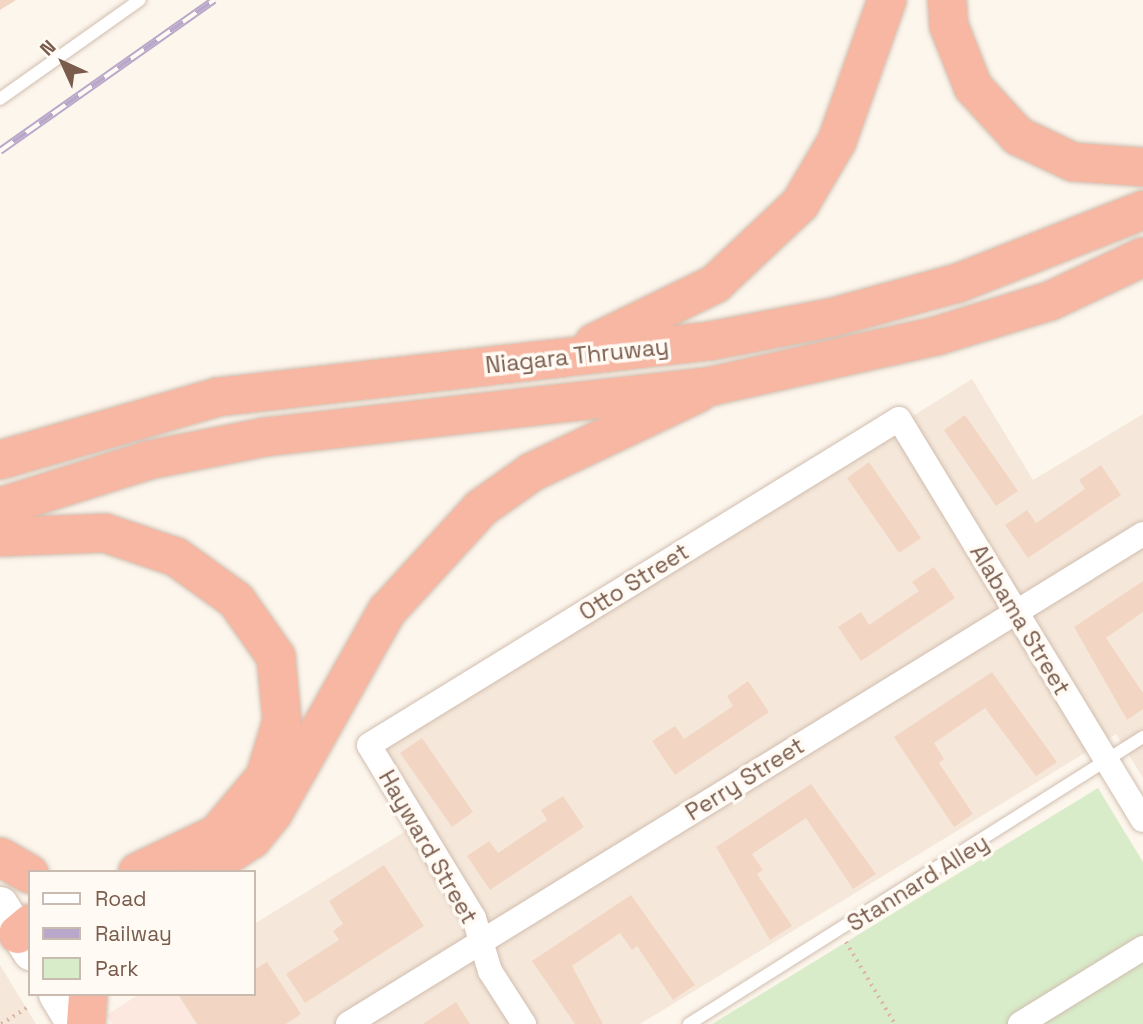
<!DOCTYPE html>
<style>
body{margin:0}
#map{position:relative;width:1143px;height:1024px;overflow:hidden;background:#fdf6ec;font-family:"Space Grotesk",sans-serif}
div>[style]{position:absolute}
.residential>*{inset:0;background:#f5e8da}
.commercial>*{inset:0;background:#fde8e0}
.green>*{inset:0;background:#d8ecc9}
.building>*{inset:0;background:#f3d5c3}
.path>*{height:3.5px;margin-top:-1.75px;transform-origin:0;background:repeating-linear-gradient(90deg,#d9b8a5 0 2px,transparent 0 7px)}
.roads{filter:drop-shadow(0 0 2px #d1beb0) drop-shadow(0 0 2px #d1beb0)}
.lane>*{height:12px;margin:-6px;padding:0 6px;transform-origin:6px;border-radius:6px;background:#fff}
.street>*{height:24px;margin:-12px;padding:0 12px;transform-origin:12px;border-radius:12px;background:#fff}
.secondary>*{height:35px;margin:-17.5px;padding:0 17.5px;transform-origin:17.5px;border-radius:17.5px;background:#fff}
.highway>*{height:38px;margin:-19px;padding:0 19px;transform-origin:19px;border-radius:19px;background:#f7b7a3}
.rail>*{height:8px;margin-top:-4px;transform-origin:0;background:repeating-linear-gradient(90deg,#fffaf3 0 16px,#b9a8c9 0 32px);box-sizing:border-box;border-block:2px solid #b9a8c9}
span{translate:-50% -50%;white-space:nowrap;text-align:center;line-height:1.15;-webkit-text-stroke:7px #fffaf3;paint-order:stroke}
.street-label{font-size:23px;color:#7a5c4d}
.legend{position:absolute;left:28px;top:870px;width:228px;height:126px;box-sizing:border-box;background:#fffaf3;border:2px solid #cabbb1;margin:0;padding:9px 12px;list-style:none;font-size:21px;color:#7a5c4d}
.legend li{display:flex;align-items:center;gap:14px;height:35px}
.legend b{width:35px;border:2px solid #cabbb1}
.north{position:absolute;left:28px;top:28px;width:70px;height:70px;-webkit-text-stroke:5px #fffaf3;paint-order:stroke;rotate:315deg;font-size:19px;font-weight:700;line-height:28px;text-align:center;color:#7a5c4d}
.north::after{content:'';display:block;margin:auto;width:24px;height:32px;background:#7a5c4d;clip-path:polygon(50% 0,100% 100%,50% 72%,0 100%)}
</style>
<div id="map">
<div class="residential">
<div style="clip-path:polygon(972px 379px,1033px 480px,1143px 414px,1143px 778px,1116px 734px,640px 1024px,195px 1024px,176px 994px,254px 994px,254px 924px,427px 818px,383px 747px)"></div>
<div style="clip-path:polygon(0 965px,36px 1024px,0 1024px)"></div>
</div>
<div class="commercial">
<div style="clip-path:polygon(139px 994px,176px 994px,195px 1024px,112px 1024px,107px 1015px)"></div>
</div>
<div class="green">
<div style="clip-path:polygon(1098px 788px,1143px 862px,1143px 1024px,712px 1024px)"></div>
</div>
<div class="building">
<div style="clip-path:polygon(0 0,16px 0,0 10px)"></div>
<div style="clip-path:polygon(965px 415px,1018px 491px,996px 506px,944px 430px)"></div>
<div style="clip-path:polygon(869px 462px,921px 538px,899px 553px,847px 478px)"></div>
<div style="clip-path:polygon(1101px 465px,1121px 495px,1028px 558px,1005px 525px,1027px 510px,1036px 523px,1085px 489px,1079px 480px)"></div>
<div style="clip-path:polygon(934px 567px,955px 598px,861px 661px,838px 627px,861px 612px,869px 625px,919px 591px,912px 582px)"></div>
<div style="clip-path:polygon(1143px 581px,1143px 612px,1106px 638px,1143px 693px,1143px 709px,1127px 720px,1074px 627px)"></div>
<div style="clip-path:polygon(992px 672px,1057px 762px,1036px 776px,985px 708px,934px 743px,944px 759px,939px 763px,973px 814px,954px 827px,894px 737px)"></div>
<div style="clip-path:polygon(748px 681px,769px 712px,675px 775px,652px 741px,675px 726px,684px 739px,733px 706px,727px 696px)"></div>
<div style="clip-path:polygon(422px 738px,473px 812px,452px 827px,400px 753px)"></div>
<div style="clip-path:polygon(811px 784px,876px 874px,853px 889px,806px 818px,752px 854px,763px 870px,757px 874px,792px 926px,770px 940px,716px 847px)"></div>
<div style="clip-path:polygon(563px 796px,584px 827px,490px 890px,467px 856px,489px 841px,498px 853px,547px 820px,541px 810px)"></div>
<div style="clip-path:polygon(384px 865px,424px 926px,305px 1003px,286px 974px,339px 940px,333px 931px,343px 924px,329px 901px)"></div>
<div style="clip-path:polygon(631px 895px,695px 985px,673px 1000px,637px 946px,632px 950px,620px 933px,572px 966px,603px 1024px,575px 1024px,532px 961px)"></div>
<div style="clip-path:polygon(267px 962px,301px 1014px,286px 1024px,197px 1024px,178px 994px,254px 994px,254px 970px)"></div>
<div style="clip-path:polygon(456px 1002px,470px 1024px,423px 1024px)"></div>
</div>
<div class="path">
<div style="left:846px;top:942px;width:96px;rotate:59.1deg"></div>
<div style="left:1px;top:1024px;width:34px;rotate:-32deg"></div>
</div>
<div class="roads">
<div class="lane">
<div style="left:0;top:99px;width:171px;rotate:-35.3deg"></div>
<div style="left:689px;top:1024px;width:537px;rotate:-32.3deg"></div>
</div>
<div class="street">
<div style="left:348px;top:1024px;width:934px;rotate:-31.65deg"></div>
<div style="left:524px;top:1024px;width:63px;rotate:-122.7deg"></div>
<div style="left:490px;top:971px;width:55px;rotate:-106.8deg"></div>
<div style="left:474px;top:918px;width:202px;rotate:-121.3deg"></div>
<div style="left:369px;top:745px;width:622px;rotate:-31.6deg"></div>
<div style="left:899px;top:419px;width:469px;rotate:58.7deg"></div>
<div style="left:1020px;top:1024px;width:145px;rotate:-31.7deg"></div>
</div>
<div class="secondary">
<div style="left:0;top:904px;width:57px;rotate:58deg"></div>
<div style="left:56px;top:994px;width:35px;rotate:59deg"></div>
</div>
<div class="highway">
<div style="left:947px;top:0;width:26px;rotate:86deg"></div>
<div style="left:949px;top:26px;width:66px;rotate:68.5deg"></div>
<div style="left:973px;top:87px;width:67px;rotate:47.4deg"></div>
<div style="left:1018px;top:136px;width:61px;rotate:25.3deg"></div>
<div style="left:1073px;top:162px;width:70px;rotate:4.1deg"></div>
<div style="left:594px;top:343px;width:135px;rotate:-26deg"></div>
<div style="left:715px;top:284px;width:117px;rotate:-43.3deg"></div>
<div style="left:800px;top:204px;width:73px;rotate:-59.6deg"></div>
<div style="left:837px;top:141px;width:150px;rotate:-70.5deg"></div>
<div style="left:0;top:460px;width:227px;rotate:-16.1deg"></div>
<div style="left:218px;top:397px;width:495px;rotate:-6.5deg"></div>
<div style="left:710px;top:341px;width:122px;rotate:-10.9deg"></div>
<div style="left:830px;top:318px;width:133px;rotate:-15.3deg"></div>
<div style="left:958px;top:283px;width:199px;rotate:-21.5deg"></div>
<div style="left:0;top:507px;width:156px;rotate:-17.5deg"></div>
<div style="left:149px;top:460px;width:118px;rotate:-11.2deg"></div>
<div style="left:265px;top:437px;width:450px;rotate:-6.5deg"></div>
<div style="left:712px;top:386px;width:230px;rotate:-12.6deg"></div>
<div style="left:936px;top:336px;width:119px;rotate:-17.1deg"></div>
<div style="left:1050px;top:301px;width:103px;rotate:-25.3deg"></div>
<div style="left:0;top:537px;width:105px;rotate:-2.2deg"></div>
<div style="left:105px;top:533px;width:75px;rotate:18.7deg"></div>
<div style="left:176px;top:557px;width:74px;rotate:35.6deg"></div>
<div style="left:236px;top:600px;width:70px;rotate:54.9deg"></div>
<div style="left:276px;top:657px;width:64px;rotate:84.6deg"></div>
<div style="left:282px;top:721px;width:59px;rotate:106.9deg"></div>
<div style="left:265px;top:777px;width:75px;rotate:130.1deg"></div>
<div style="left:217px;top:834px;width:88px;rotate:154.3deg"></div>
<div style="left:0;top:857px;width:34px;rotate:30deg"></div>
<div style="left:202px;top:872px;width:60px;rotate:-33.4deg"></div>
<div style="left:252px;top:839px;width:33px;rotate:-51deg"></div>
<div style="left:273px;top:813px;width:232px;rotate:-60.6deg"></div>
<div style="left:387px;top:611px;width:139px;rotate:-47.6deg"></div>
<div style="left:481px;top:508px;width:62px;rotate:-35.2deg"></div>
<div style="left:532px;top:472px;width:184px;rotate:-25.4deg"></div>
<div style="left:18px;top:934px;width:16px;rotate:-40deg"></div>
<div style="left:86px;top:1024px;width:30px;rotate:-86deg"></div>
</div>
</div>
<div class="rail">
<div style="left:0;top:151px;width:262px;rotate:-35.2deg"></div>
</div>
<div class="street-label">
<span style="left:577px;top:356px;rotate:-6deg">Niagara Thruway</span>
<span style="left:634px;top:582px;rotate:-32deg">Otto Street</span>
<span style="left:1020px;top:620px;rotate:59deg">Alabama Street</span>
<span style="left:745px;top:779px;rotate:-32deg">Perry Street</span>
<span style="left:428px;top:847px;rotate:60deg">Hayward Street</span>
<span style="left:918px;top:883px;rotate:-32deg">Stannard Alley</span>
</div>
<ul class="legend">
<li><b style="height:9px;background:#fff"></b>Road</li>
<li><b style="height:9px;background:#b9a8c9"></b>Railway</li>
<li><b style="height:19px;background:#d8ecc9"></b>Park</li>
</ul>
<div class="north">N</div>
</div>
